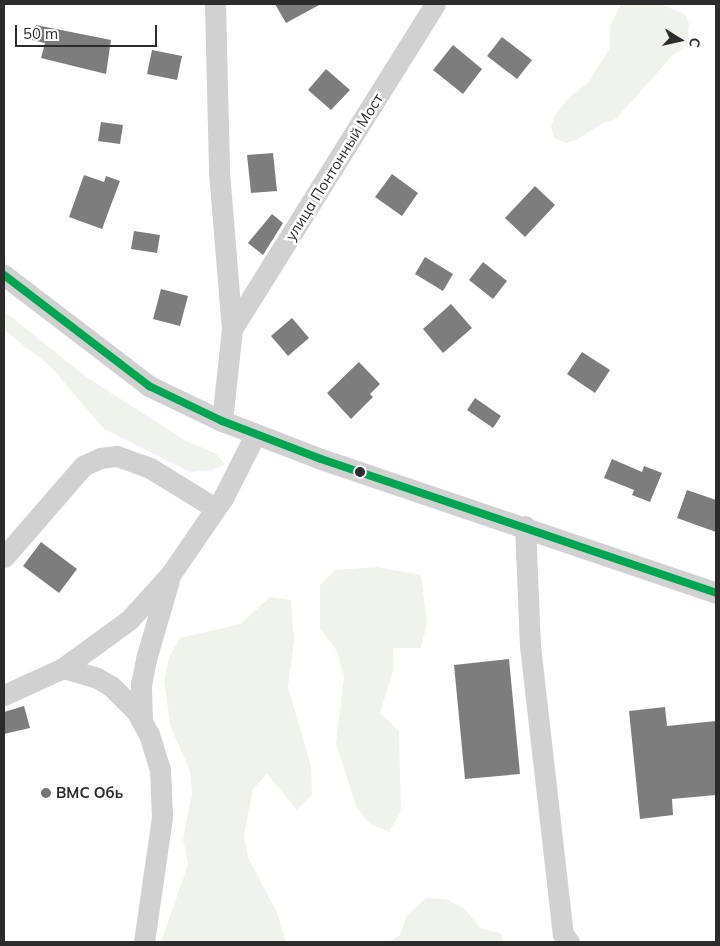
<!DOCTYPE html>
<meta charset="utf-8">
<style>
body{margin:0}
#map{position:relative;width:720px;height:946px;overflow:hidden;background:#fff;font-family:Mulish,sans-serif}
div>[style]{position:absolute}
.green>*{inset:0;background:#f0f3eb}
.building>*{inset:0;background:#7d7d7d}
.minor>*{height:21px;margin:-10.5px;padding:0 10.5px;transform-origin:10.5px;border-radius:10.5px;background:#d1d1d1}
.bus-1>*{height:8px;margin:-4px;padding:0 4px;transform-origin:4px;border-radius:4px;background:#00a651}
.dots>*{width:14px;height:14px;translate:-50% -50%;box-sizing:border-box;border:2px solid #fff;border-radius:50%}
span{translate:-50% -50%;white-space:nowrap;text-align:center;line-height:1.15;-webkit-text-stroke:5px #fff;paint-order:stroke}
.street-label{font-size:15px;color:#2c2c2c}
.poi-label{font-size:15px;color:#2c2c2c;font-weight:700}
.left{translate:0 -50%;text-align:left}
.frame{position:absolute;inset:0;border:5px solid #2c2c2c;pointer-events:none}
.north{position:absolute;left:655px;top:15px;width:50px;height:50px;-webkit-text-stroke:4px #fff;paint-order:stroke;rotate:100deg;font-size:14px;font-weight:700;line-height:20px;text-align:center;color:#2c2c2c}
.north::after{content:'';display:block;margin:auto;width:18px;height:22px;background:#2c2c2c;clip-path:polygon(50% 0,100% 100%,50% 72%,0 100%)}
.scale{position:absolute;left:15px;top:25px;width:142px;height:22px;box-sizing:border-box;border:2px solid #2c2c2c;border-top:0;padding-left:6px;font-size:15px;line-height:18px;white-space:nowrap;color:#2c2c2c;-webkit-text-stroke:4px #fff;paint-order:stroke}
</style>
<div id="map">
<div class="green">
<div style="clip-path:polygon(621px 4px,660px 4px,685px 14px,689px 24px,687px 45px,673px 55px,616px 119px,603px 123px,576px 140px,566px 143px,554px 138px,551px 127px,554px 117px,569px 97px,588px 83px,610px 48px,610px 26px)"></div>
<div style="clip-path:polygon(4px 311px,85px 376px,186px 441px,215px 453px,225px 464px,212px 470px,190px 472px,104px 429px,50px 366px,4px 330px)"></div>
<div style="clip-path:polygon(377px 567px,421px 575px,427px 623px,421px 648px,393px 648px,393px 671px,380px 713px,399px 731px,401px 811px,389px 832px,369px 823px,356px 806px,336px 743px,344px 677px,337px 651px,320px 628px,320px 585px,335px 570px)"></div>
<div style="clip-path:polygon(270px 597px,291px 600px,294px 641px,288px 687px,311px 766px,312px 795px,297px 810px,267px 774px,253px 789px,244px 835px,248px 857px,278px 915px,286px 942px,161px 942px,188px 864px,183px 839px,192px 793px,190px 771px,170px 725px,164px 680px,169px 658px,180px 638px,240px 624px)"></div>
<div style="clip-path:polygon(426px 898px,446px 899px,465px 909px,480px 928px,500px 933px,504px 942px,389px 942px,400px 935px,407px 915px)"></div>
</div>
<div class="building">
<div style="clip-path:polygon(275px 4px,321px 4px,286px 23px)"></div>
<div style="clip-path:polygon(36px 25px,111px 40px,106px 74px,41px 58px,45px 43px,32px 40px)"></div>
<div style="clip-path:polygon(502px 37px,532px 60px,517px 79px,487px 56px)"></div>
<div style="clip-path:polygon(453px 45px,482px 69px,463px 94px,433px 70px)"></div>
<div style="clip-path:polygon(152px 50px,182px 56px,177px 80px,147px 74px)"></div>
<div style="clip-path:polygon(326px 69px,350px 90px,331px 110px,308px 90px)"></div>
<div style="clip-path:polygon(101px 122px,123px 125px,120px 144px,98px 141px)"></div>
<div style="clip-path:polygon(273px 153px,277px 191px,251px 193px,247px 155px)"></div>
<div style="clip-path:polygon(392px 174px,418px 193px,402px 216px,375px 197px)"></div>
<div style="clip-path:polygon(84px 175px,104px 182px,106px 176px,120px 181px,102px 229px,69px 217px)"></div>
<div style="clip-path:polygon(535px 186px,555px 205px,525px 237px,505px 218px)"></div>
<div style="clip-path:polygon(272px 214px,283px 223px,263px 255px,248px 243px)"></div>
<div style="clip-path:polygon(134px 231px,160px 235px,157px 253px,131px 249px)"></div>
<div style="clip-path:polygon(425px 257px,453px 274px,443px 291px,415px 274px)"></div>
<div style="clip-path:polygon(483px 262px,507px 281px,493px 299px,469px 280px)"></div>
<div style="clip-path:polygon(161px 289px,188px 296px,180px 326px,153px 319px)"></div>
<div style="clip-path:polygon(451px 304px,472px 328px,443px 353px,423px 329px)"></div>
<div style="clip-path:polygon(292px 318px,309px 338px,288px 356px,271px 336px)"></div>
<div style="clip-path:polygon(582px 352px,610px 370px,595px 393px,567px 374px)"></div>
<div style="clip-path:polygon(359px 362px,380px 384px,370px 394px,373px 397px,351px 419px,327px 393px)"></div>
<div style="clip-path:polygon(475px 398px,501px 416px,493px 428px,467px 410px)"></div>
<div style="clip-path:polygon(612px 459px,642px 472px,644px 466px,662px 473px,650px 502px,632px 495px,634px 490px,604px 478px)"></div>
<div style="clip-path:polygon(687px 490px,716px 500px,716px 532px,677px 518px)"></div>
<div style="clip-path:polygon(41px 542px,77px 569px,59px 593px,23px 566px)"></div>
<div style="clip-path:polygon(509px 659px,520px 774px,465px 779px,454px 665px)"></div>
<div style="clip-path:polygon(24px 706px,30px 728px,4px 734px,4px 712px)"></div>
<div style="clip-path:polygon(665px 707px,667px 726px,716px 721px,716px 795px,672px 799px,673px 815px,640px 819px,629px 711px)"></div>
</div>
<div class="minor">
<div style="left:215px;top:4px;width:168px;rotate:88.6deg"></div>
<div style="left:219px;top:172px;width:158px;rotate:85.3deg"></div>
<div style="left:232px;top:329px;width:93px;rotate:96.2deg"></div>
<div style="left:4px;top:275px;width:183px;rotate:37.4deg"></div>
<div style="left:149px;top:386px;width:81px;rotate:25.6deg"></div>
<div style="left:222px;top:421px;width:106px;rotate:21deg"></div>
<div style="left:321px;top:459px;width:417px;rotate:18.7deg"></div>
<div style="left:232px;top:329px;width:383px;rotate:-58deg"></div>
<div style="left:525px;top:526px;width:120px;rotate:87.6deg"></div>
<div style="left:530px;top:646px;width:290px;rotate:83.5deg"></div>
<div style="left:563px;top:934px;width:10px;rotate:53deg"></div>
<div style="left:4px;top:557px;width:121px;rotate:-49deg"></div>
<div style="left:83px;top:466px;width:19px;rotate:-25deg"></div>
<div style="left:100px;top:458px;width:17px;rotate:-7deg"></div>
<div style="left:117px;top:456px;width:35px;rotate:20deg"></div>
<div style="left:150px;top:468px;width:76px;rotate:31.6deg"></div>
<div style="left:63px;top:668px;width:35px;rotate:16deg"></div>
<div style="left:97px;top:678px;width:16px;rotate:30deg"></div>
<div style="left:111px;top:686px;width:35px;rotate:45deg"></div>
<div style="left:136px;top:711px;width:26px;rotate:61deg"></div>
<div style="left:149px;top:734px;width:37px;rotate:73deg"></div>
<div style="left:160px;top:769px;width:48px;rotate:87.6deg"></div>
<div style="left:162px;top:817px;width:126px;rotate:98.2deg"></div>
<div style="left:4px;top:695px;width:65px;rotate:-24.6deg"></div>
<div style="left:63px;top:668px;width:82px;rotate:-36deg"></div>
<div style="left:129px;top:620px;width:61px;rotate:-47.7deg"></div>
<div style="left:170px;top:575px;width:93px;rotate:-55.5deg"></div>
<div style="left:223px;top:498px;width:71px;rotate:-63.1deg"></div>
<div style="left:142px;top:719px;width:34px;rotate:-92deg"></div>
<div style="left:141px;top:685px;width:26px;rotate:-79deg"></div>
<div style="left:146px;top:659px;width:82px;rotate:-73.8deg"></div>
</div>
<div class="bus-1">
<div style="left:4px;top:275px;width:183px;rotate:37.4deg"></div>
<div style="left:149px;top:386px;width:81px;rotate:25.6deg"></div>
<div style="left:222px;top:421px;width:106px;rotate:21deg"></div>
<div style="left:321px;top:459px;width:417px;rotate:18.7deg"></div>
</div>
<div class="dots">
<div style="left:360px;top:472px;background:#2c2c2c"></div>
<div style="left:46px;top:793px;background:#767676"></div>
</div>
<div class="street-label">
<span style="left:334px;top:167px;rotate:-58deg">улица Понтонный Мост</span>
</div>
<div class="poi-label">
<span class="left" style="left:56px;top:793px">ВМС Обь</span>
</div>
<div class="frame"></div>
<div class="north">С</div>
<div class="scale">50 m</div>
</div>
